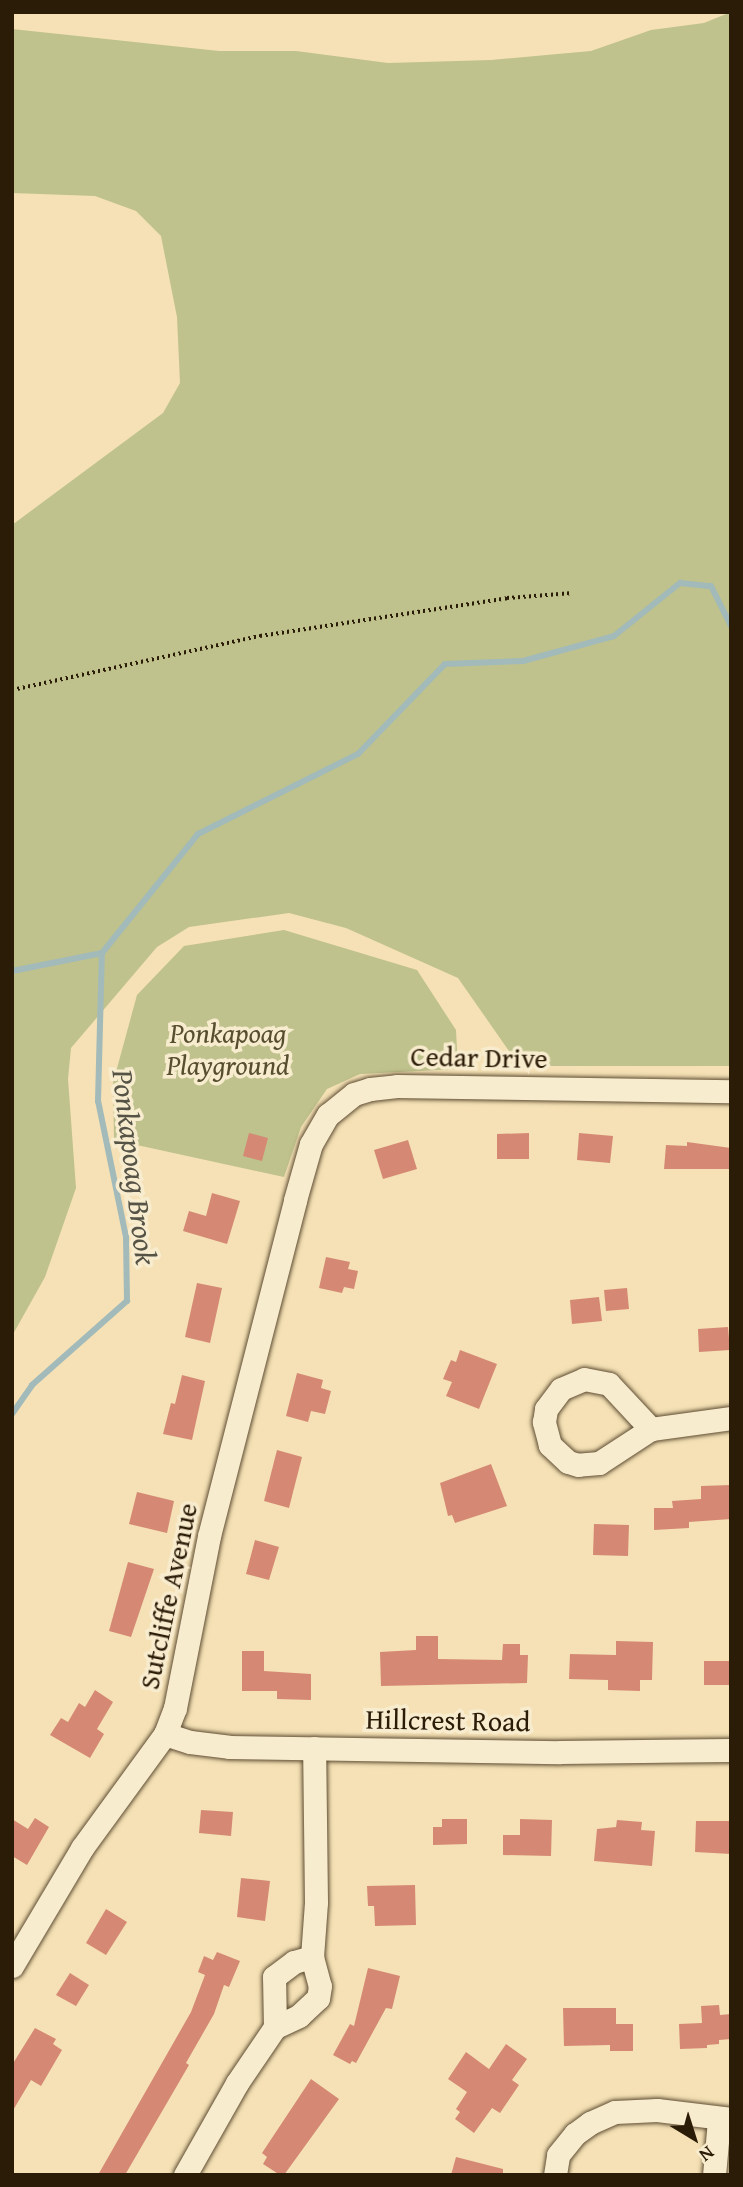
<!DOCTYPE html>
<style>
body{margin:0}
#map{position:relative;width:743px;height:2187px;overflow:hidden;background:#f5e1b5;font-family:"Gentium Book Plus",serif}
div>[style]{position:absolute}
.green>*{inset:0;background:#bfc28c}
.stream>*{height:6px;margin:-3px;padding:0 3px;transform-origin:3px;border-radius:3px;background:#a2bab9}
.building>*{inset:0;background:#d58974}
.path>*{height:3.5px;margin-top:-1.75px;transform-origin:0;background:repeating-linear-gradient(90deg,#2b1c08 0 2px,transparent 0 5.5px)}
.roads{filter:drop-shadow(0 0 2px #5e4d33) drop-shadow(0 0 2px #5e4d33)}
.street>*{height:23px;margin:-11.5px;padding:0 11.5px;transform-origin:11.5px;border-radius:11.5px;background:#f8eccf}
span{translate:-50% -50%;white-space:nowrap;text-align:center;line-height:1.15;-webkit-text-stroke:7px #f8eccf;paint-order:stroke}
.park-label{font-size:28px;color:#574e30;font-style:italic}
.street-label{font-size:28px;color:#2b1c08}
.water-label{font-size:30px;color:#555346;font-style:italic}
.frame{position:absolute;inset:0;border:14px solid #2b1c08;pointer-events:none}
.north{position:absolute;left:659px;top:2103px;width:70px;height:70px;-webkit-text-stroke:5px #f8eccf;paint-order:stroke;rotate:142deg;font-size:19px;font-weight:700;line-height:28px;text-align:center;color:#2b1c08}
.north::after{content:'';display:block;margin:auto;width:24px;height:32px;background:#2b1c08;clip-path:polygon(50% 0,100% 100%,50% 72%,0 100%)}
</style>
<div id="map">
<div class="green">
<div style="clip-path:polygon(731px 12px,731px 1066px,535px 1066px,516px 1061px,458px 978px,346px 928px,289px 913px,189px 927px,157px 947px,71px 1048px,68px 1079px,76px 1188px,45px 1277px,12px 1336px,12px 525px,163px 413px,180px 383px,177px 317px,161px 236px,136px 211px,95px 196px,12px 193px,12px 29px,219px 51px,296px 51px,388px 63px,491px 60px,591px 51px,651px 30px,704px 23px)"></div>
<div style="clip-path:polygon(284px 930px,417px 970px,456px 1030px,458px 1069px,360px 1074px,327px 1089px,301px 1127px,284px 1177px,114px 1140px,113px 1083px,137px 995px,184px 946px)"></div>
</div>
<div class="stream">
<div style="left:12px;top:971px;width:92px;rotate:-11.3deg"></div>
<div style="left:12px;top:1414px;width:35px;rotate:-55deg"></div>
<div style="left:32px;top:1385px;width:127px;rotate:-41.5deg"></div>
<div style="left:127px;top:1301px;width:64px;rotate:-90.9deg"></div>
<div style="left:126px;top:1237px;width:139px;rotate:-101.6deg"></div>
<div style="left:98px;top:1101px;width:148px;rotate:-88.5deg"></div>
<div style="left:102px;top:953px;width:153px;rotate:-51.1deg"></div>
<div style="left:198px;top:834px;width:179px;rotate:-26.6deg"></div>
<div style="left:358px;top:754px;width:125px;rotate:-46deg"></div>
<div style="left:445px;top:664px;width:78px;rotate:-2.2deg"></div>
<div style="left:523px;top:661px;width:94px;rotate:-15.4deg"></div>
<div style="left:614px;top:636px;width:85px;rotate:-38.8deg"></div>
<div style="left:680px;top:583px;width:31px;rotate:6deg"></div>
<div style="left:711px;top:586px;width:45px;rotate:63.4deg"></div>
</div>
<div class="building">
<div style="clip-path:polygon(249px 1133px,268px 1138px,262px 1161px,243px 1156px)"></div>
<div style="clip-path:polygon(529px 1133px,529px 1159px,497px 1159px,497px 1134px)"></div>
<div style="clip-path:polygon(579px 1133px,613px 1136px,610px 1163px,577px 1160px)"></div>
<div style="clip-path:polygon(408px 1140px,417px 1169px,383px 1179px,374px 1150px)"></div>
<div style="clip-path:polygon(687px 1142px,731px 1148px,731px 1169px,664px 1169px,666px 1145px,687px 1146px)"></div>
<div style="clip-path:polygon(212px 1193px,240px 1201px,227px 1244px,183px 1231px,189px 1211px,206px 1216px)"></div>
<div style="clip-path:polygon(326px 1257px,350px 1262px,348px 1269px,358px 1271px,354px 1289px,344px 1287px,342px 1293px,319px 1288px)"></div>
<div style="clip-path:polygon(197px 1283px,222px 1288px,210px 1343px,185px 1337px)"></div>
<div style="clip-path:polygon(627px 1288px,629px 1309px,606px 1311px,604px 1290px)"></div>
<div style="clip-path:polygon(599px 1297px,602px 1321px,572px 1324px,570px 1300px)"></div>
<div style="clip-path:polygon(728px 1327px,730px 1350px,699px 1352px,698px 1329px)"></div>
<div style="clip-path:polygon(460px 1350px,497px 1364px,479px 1409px,446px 1396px,452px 1382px,443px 1379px,451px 1360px,456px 1362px)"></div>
<div style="clip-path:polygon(297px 1373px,323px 1380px,321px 1388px,331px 1391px,325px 1414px,311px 1411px,308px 1422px,286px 1416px)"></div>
<div style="clip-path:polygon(182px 1375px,205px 1381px,192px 1440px,163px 1434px,171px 1403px,175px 1404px)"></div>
<div style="clip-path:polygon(277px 1450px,302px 1457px,289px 1508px,264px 1501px)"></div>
<div style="clip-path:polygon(491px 1464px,507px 1506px,455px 1523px,452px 1515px,448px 1516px,440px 1483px)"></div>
<div style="clip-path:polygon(731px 1485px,731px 1519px,689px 1522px,689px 1528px,654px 1530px,654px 1508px,673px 1508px,672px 1501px,701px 1499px,701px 1486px)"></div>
<div style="clip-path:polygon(137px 1492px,174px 1501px,167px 1533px,129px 1524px)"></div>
<div style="clip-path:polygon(594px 1524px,629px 1525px,628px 1556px,593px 1555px)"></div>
<div style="clip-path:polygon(255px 1540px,279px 1547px,269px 1580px,246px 1574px)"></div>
<div style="clip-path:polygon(128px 1562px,154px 1569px,131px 1637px,109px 1631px)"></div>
<div style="clip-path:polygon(416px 1636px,438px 1636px,438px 1659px,502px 1660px,503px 1644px,520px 1644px,520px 1655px,528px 1655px,527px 1683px,381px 1686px,380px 1652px,416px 1650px)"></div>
<div style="clip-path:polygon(616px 1641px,653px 1642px,652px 1680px,640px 1680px,640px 1691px,608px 1690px,608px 1680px,569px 1679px,570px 1654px,616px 1655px)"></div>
<div style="clip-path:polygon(242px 1651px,264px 1651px,264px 1671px,311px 1674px,311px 1700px,277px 1699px,277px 1691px,242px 1691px)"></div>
<div style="clip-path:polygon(704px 1661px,731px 1661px,731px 1685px,704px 1685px)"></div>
<div style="clip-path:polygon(95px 1690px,113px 1702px,97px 1729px,104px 1734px,90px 1758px,50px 1735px,61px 1718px,68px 1722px,79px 1703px,85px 1707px)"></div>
<div style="clip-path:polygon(201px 1810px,233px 1812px,231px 1836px,199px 1833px)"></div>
<div style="clip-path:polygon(35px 1818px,49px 1827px,27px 1865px,12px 1856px,12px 1819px,28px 1829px)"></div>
<div style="clip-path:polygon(442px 1819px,467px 1819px,467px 1844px,433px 1845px,433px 1827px,442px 1827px)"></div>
<div style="clip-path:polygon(520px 1819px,552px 1820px,551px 1856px,503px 1855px,503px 1835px,520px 1835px)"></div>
<div style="clip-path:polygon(617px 1820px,642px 1822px,641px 1830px,655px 1831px,652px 1866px,594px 1861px,597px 1829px,616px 1827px)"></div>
<div style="clip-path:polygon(696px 1821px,731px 1821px,731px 1854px,695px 1852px)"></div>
<div style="clip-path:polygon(241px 1878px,270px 1881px,265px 1921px,237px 1917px)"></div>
<div style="clip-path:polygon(415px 1885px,416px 1925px,375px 1926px,374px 1906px,368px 1906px,367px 1886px)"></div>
<div style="clip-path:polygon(106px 1909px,127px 1922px,106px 1955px,86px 1943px)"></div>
<div style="clip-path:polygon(217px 1952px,240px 1961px,229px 1987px,224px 1985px,214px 2014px,186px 2063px,189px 2065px,125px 2175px,98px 2175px,191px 2012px,205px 1975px,198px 1972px,204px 1956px,213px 1960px)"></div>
<div style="clip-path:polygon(368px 1968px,400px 1976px,392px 2009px,386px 2008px,356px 2063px,352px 2061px,350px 2064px,333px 2055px,350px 2024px,354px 2026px)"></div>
<div style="clip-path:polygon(70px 1973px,89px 1985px,76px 2006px,56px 1995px)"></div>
<div style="clip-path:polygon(719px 2005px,720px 2015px,731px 2014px,731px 2039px,719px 2040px,719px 2044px,707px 2045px,707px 2048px,680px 2049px,679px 2024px,702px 2023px,701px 2006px)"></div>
<div style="clip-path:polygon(563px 2008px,616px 2008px,616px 2024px,633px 2024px,633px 2051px,610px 2051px,610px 2045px,564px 2046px)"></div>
<div style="clip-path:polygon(35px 2028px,56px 2039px,53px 2044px,62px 2050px,41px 2086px,31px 2080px,12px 2112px,12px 2065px)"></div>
<div style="clip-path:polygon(506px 2044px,527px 2059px,512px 2080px,519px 2085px,500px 2113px,492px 2108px,474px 2133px,455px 2119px,460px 2112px,456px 2109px,467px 2092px,448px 2079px,466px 2052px,489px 2069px)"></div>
<div style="clip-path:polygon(311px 2079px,339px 2099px,284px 2175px,280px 2175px,263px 2164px,267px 2157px,262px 2153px)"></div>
<div style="clip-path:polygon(456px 2157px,503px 2169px,503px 2175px,451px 2175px)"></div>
</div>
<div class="path">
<div style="left:12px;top:690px;width:254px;rotate:-12.3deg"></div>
<div style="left:260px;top:636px;width:250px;rotate:-8.7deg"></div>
<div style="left:507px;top:598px;width:66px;rotate:-4.3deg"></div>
</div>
<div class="roads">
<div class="street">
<div style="left:584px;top:1379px;width:25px;rotate:11deg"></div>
<div style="left:609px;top:1384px;width:62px;rotate:47deg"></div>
<div style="left:651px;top:1429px;width:62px;rotate:146.8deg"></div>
<div style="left:599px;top:1463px;width:21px;rotate:175deg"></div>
<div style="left:578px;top:1465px;width:10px;rotate:-163deg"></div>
<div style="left:568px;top:1462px;width:25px;rotate:-137deg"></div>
<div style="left:550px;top:1445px;width:24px;rotate:-105deg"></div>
<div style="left:544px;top:1422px;width:13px;rotate:-81deg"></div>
<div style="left:546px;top:1409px;width:25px;rotate:-53deg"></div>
<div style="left:561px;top:1389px;width:25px;rotate:-23deg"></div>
<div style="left:651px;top:1429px;width:81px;rotate:-7.8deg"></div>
<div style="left:165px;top:1734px;width:26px;rotate:18deg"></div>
<div style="left:190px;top:1742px;width:39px;rotate:7deg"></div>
<div style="left:229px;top:1747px;width:331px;rotate:0.9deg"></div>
<div style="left:560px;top:1752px;width:171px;rotate:-0.7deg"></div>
<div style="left:312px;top:1957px;width:55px;rotate:-85.8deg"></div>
<div style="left:316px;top:1902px;width:154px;rotate:-90.7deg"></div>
<div style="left:312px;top:1957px;width:30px;rotate:75deg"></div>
<div style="left:320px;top:1986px;width:12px;rotate:99deg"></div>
<div style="left:318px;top:1998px;width:26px;rotate:137deg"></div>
<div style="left:299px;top:2016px;width:26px;rotate:155deg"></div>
<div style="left:275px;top:2027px;width:50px;rotate:-91.1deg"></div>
<div style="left:274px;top:1977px;width:25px;rotate:-37deg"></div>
<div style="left:294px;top:1962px;width:19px;rotate:-16deg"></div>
<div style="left:12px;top:1966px;width:137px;rotate:-59.3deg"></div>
<div style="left:82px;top:1848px;width:141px;rotate:-53.9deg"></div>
<div style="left:165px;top:1734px;width:28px;rotate:-69deg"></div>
<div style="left:175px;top:1708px;width:175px;rotate:-78.8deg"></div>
<div style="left:209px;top:1536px;width:347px;rotate:-75.6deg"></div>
<div style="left:295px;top:1200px;width:58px;rotate:-74.1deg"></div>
<div style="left:311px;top:1144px;width:34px;rotate:-60deg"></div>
<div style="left:328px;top:1115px;width:33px;rotate:-39deg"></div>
<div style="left:354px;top:1094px;width:17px;rotate:-17deg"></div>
<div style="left:370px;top:1089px;width:27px;rotate:-6deg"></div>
<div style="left:397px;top:1086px;width:334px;rotate:0.9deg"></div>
<div style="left:185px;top:2175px;width:106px;rotate:-60.5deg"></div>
<div style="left:237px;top:2083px;width:68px;rotate:-55.8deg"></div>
<div style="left:555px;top:2175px;width:20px;rotate:-81deg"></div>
<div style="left:558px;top:2155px;width:27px;rotate:-51deg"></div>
<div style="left:575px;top:2134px;width:19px;rotate:-36deg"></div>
<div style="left:590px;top:2123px;width:27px;rotate:-24deg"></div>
<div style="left:615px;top:2112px;width:42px;rotate:-2.7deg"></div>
<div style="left:657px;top:2110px;width:75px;rotate:6.9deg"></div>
<div style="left:714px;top:2175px;width:55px;rotate:-84.8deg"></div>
</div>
</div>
<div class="park-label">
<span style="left:228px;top:1049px">Ponkapoag<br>Playground</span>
</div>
<div class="street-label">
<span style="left:479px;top:1057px;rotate:1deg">Cedar Drive</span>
<span style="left:168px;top:1596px;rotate:-78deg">Sutcliffe Avenue</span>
<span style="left:448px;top:1720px;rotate:1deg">Hillcrest Road</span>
</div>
<div class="water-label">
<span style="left:135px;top:1167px;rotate:83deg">Ponkapoag Brook</span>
</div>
<div class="frame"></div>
<div class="north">N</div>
</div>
